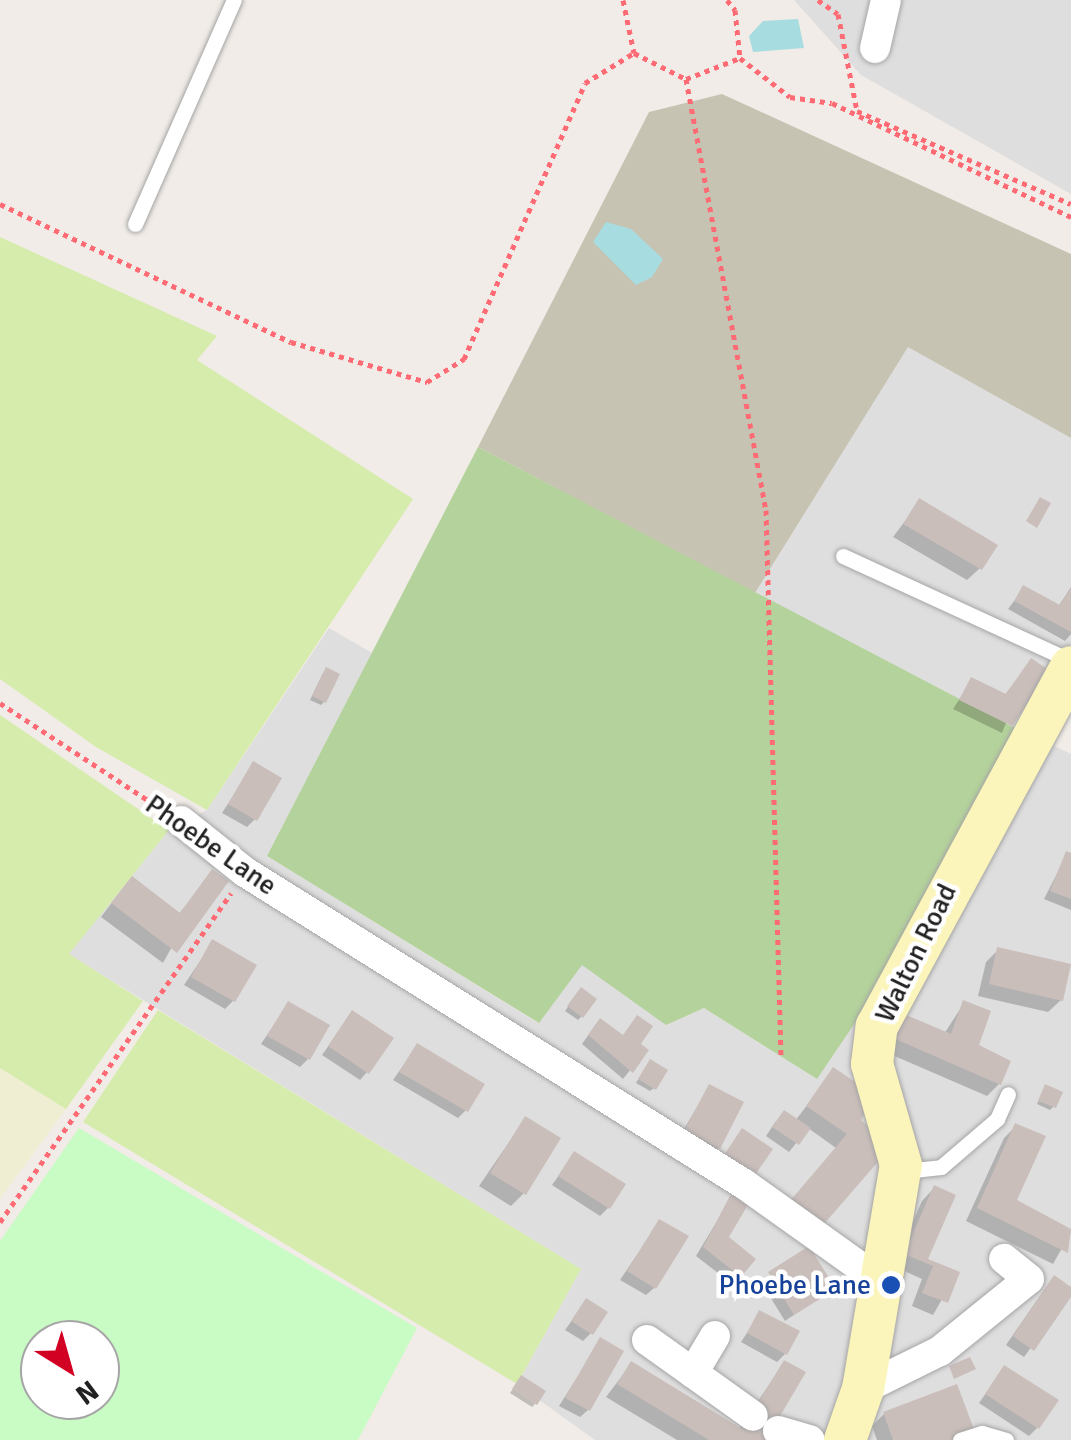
<!DOCTYPE html>
<style>
body{margin:0}
#map{position:relative;width:1071px;height:1440px;overflow:hidden;background:#f1ece7;font-family:Signika,sans-serif}
div>[style]{position:absolute}
.residential>*{inset:0;background:#dfdede}
.construction>*{inset:0;background:#c7c3b2}
.farmland>*{inset:0;background:#f0eed2}
.grass>*{inset:0;background:#d6ecac}
.forest>*{inset:0;background:#b4d29b}
.park>*{inset:0;background:#c9fbc4}
.water>*{inset:0;background:#a7dce0}
.shadow>*{inset:0;background:#0003}
.building>*{inset:0;background:#cabeba}
.path>*{height:5px;margin-top:-2.5px;transform-origin:0;background:repeating-linear-gradient(90deg,#fe6b74 0 5px,transparent 0 10px)}
.roads{filter:drop-shadow(0 0 2px #a5a5a5) drop-shadow(0 0 2px #a5a5a5)}
.lane>*{height:15px;margin:-7.5px;padding:0 7.5px;transform-origin:7.5px;border-radius:7.5px;background:#fff}
.street>*{height:30px;margin:-15px;padding:0 15px;transform-origin:15px;border-radius:15px;background:#fff}
.secondary>*{height:42px;margin:-21px;padding:0 21px;transform-origin:21px;border-radius:21px;background:#fcf5bb}
.dots>*{width:28px;height:28px;translate:-50% -50%;box-sizing:border-box;border:5px solid #fff;border-radius:50%}
span{translate:-50% -50%;white-space:nowrap;text-align:center;line-height:1.15;-webkit-text-stroke:9px #fff;paint-order:stroke}
.street-label{font-size:28px;color:#212121}
.transit-label{font-size:28px;color:#164399}
.right{translate:-100% -50%;text-align:right}
.north{position:absolute;left:20px;top:1320px;width:100px;height:100px;box-sizing:border-box;background:#fff;border:2px solid #a6a6a6;border-radius:50%;rotate:143deg;font-size:28px;font-weight:700;line-height:40px;text-align:center;color:#212121}
.north::after{content:'';display:block;margin:auto;width:35px;height:45px;background:#d20022;clip-path:polygon(50% 0,100% 100%,50% 72%,0 100%)}
</style>
<div id="map">
<div class="residential">
<div style="clip-path:polygon(794px 0,1071px 0,1071px 194px,861px 75px)"></div>
<div style="clip-path:polygon(908px 346px,1071px 438px,1071px 643px,1016px 728px,1071px 754px,1071px 1440px,595px 1440px,517px 1384px,581px 1269px,68px 954px,169px 830px,207px 810px,329px 628px,372px 653px,267px 856px,538px 1023px,582px 964px,666px 1024px,704px 1008px,817px 1079px,1015px 728px,755px 593px)"></div>
</div>
<div class="construction">
<div style="clip-path:polygon(722px 94px,1071px 254px,1071px 438px,908px 347px,755px 593px,478px 447px,649px 112px)"></div>
</div>
<div class="farmland">
<div style="clip-path:polygon(0 1068px,66px 1109px,0 1199px)"></div>
</div>
<div class="grass">
<div style="clip-path:polygon(0 237px,217px 336px,197px 360px,413px 499px,207px 810px,96px 747px,0 679px)"></div>
<div style="clip-path:polygon(0 715px,169px 830px,69px 954px,143px 1001px,66px 1109px,0 1068px)"></div>
<div style="clip-path:polygon(158px 1010px,581px 1269px,517px 1384px,83px 1122px)"></div>
</div>
<div class="forest">
<div style="clip-path:polygon(478px 447px,1015px 728px,944px 891px,817px 1079px,704px 1008px,666px 1025px,582px 965px,539px 1023px,267px 856px)"></div>
</div>
<div class="park">
<div style="clip-path:polygon(evenodd,79px 1128px,417px 1328px,358px 1440px,0 1440px,0 1241px,79px 1128px,40px 1340px,100px 1340px,100px 1400px,40px 1400px,40px 1340px)"></div>
</div>
<div class="water">
<div style="clip-path:polygon(798px 19px,804px 48px,753px 52px,749px 36px,763px 21px)"></div>
<div style="clip-path:polygon(606px 222px,631px 229px,663px 259px,652px 277px,636px 285px,593px 242px)"></div>
</div>
<div class="shadow">
<div style="clip-path:polygon(920px 501px,980px 568px,967px 580px,893px 537px)"></div>
<div style="clip-path:polygon(1071px 587px,1071px 634px,1065px 641px,1008px 609px,1024px 588px,1058px 607px)"></div>
<div style="clip-path:polygon(1031px 661px,1002px 733px,953px 709px,972px 680px,1004px 696px)"></div>
<div style="clip-path:polygon(323px 673px,324px 702px,321px 705px,310px 700px)"></div>
<div style="clip-path:polygon(253px 765px,255px 819px,247px 827px,222px 813px)"></div>
<div style="clip-path:polygon(1067px 854px,1071px 855px,1071px 910px,1044px 899px)"></div>
<div style="clip-path:polygon(213px 872px,163px 963px,101px 917px,120px 892px,178px 915px)"></div>
<div style="clip-path:polygon(213px 942px,233px 1001px,225px 1009px,184px 985px)"></div>
<div style="clip-path:polygon(998px 950px,1061px 1000px,1048px 1012px,978px 996px,986px 962px)"></div>
<div style="clip-path:polygon(578px 993px,581px 1017px,578px 1020px,565px 1011px)"></div>
<div style="clip-path:polygon(964px 1003px,976px 1047px,999px 1084px,987px 1096px,876px 1048px,885px 1026px,944px 1034px)"></div>
<div style="clip-path:polygon(288px 1004px,308px 1059px,300px 1067px,261px 1044px)"></div>
<div style="clip-path:polygon(352px 1013px,367px 1072px,360px 1080px,322px 1055px)"></div>
<div style="clip-path:polygon(637px 1018px,637px 1044px,646px 1050px,623px 1079px,582px 1044px,592px 1030px,622px 1037px)"></div>
<div style="clip-path:polygon(417px 1046px,466px 1110px,458px 1118px,393px 1080px)"></div>
<div style="clip-path:polygon(647px 1065px,654px 1088px,650px 1091px,636px 1083px)"></div>
<div style="clip-path:polygon(834px 1070px,857px 1120px,887px 1148px,836px 1148px,808px 1128px,789px 1152px,766px 1136px,776px 1121px,795px 1121px)"></div>
<div style="clip-path:polygon(709px 1087px,718px 1148px,710px 1156px,678px 1139px)"></div>
<div style="clip-path:polygon(1043px 1091px,1053px 1107px,1050px 1110px,1037px 1104px)"></div>
<div style="clip-path:polygon(525px 1119px,524px 1193px,511px 1206px,479px 1186px)"></div>
<div style="clip-path:polygon(1016px 1126px,1013px 1202px,1071px 1232px,1053px 1264px,966px 1221px,1004px 1138px)"></div>
<div style="clip-path:polygon(574px 1154px,608px 1208px,600px 1216px,552px 1185px)"></div>
<div style="clip-path:polygon(934px 1188px,925px 1261px,957px 1273px,933px 1315px,912px 1306px,922px 1279px,893px 1266px,922px 1201px)"></div>
<div style="clip-path:polygon(732px 1196px,726px 1237px,752px 1259px,731px 1283px,696px 1256px)"></div>
<div style="clip-path:polygon(659px 1222px,654px 1288px,646px 1295px,620px 1280px)"></div>
<div style="clip-path:polygon(808px 1250px,832px 1289px,785px 1321px,761px 1282px)"></div>
<div style="clip-path:polygon(1046px 1287px,1071px 1292px,1024px 1357px,1006px 1345px)"></div>
<div style="clip-path:polygon(586px 1301px,591px 1333px,583px 1341px,565px 1330px)"></div>
<div style="clip-path:polygon(760px 1313px,785px 1354px,777px 1362px,741px 1342px)"></div>
<div style="clip-path:polygon(601px 1340px,588px 1410px,580px 1417px,559px 1406px)"></div>
<div style="clip-path:polygon(784px 1363px,766px 1440px,677px 1440px,606px 1397px,631px 1364px,738px 1430px)"></div>
<div style="clip-path:polygon(1004px 1368px,1037px 1428px,1029px 1436px,979px 1403px)"></div>
<div style="clip-path:polygon(518px 1382px,535px 1404px,532px 1407px,510px 1393px)"></div>
<div style="clip-path:polygon(884px 1414px,963px 1440px,877px 1440px,872px 1426px)"></div>
</div>
<div class="building">
<div style="clip-path:polygon(1040px 497px,1051px 503px,1037px 528px,1026px 521px)"></div>
<div style="clip-path:polygon(919px 498px,998px 545px,982px 570px,903px 524px)"></div>
<div style="clip-path:polygon(1023px 585px,1060px 605px,1071px 588px,1071px 632px,1014px 601px)"></div>
<div style="clip-path:polygon(1031px 658px,1050px 671px,1012px 726px,959px 700px,971px 677px,1006px 694px)"></div>
<div style="clip-path:polygon(326px 667px,340px 674px,326px 703px,312px 696px)"></div>
<div style="clip-path:polygon(253px 761px,282px 778px,257px 821px,228px 804px)"></div>
<div style="clip-path:polygon(1066px 851px,1071px 853px,1071px 899px,1050px 891px)"></div>
<div style="clip-path:polygon(212px 869px,229px 881px,177px 953px,111px 903px,132px 876px,180px 913px)"></div>
<div style="clip-path:polygon(212px 939px,257px 965px,235px 1002px,191px 977px)"></div>
<div style="clip-path:polygon(997px 947px,1071px 964px,1063px 1001px,989px 984px)"></div>
<div style="clip-path:polygon(581px 987px,597px 999px,583px 1018px,567px 1006px)"></div>
<div style="clip-path:polygon(963px 1000px,991px 1011px,979px 1045px,1011px 1061px,1001px 1085px,886px 1035px,897px 1011px,951px 1034px)"></div>
<div style="clip-path:polygon(288px 1001px,330px 1025px,310px 1060px,267px 1036px)"></div>
<div style="clip-path:polygon(352px 1010px,394px 1038px,369px 1074px,328px 1046px)"></div>
<div style="clip-path:polygon(637px 1015px,653px 1026px,641px 1044px,649px 1050px,633px 1073px,588px 1035px,600px 1018px,623px 1035px)"></div>
<div style="clip-path:polygon(417px 1043px,485px 1084px,468px 1112px,399px 1072px)"></div>
<div style="clip-path:polygon(650px 1059px,668px 1070px,656px 1090px,638px 1079px)"></div>
<div style="clip-path:polygon(833px 1067px,876px 1096px,861px 1120px,890px 1148px,824px 1224px,790px 1201px,847px 1134px,806px 1106px)"></div>
<div style="clip-path:polygon(709px 1084px,744px 1102px,720px 1149px,684px 1131px)"></div>
<div style="clip-path:polygon(1045px 1084px,1063px 1092px,1056px 1108px,1038px 1101px)"></div>
<div style="clip-path:polygon(784px 1110px,811px 1128px,799px 1145px,772px 1127px)"></div>
<div style="clip-path:polygon(525px 1116px,561px 1138px,526px 1195px,490px 1173px)"></div>
<div style="clip-path:polygon(1015px 1123px,1046px 1136px,1017px 1200px,1071px 1229px,1068px 1253px,977px 1208px)"></div>
<div style="clip-path:polygon(742px 1128px,773px 1149px,753px 1178px,722px 1158px)"></div>
<div style="clip-path:polygon(574px 1151px,626px 1184px,610px 1209px,558px 1176px)"></div>
<div style="clip-path:polygon(934px 1185px,956px 1195px,928px 1259px,960px 1272px,948px 1303px,922px 1293px,933px 1266px,904px 1254px)"></div>
<div style="clip-path:polygon(732px 1192px,749px 1203px,729px 1237px,756px 1259px,741px 1277px,703px 1247px)"></div>
<div style="clip-path:polygon(659px 1219px,689px 1236px,656px 1289px,627px 1271px)"></div>
<div style="clip-path:polygon(809px 1246px,836px 1289px,794px 1315px,768px 1272px)"></div>
<div style="clip-path:polygon(1054px 1275px,1071px 1287px,1071px 1297px,1034px 1351px,1013px 1336px)"></div>
<div style="clip-path:polygon(586px 1298px,608px 1312px,593px 1335px,571px 1321px)"></div>
<div style="clip-path:polygon(759px 1310px,800px 1331px,787px 1355px,747px 1333px)"></div>
<div style="clip-path:polygon(600px 1337px,624px 1351px,590px 1411px,565px 1398px)"></div>
<div style="clip-path:polygon(970px 1357px,976px 1369px,954px 1379px,949px 1366px)"></div>
<div style="clip-path:polygon(784px 1360px,806px 1372px,766px 1440px,709px 1440px,617px 1384px,631px 1361px,742px 1429px)"></div>
<div style="clip-path:polygon(1004px 1365px,1059px 1400px,1039px 1429px,985px 1394px)"></div>
<div style="clip-path:polygon(521px 1375px,546px 1391px,537px 1405px,512px 1389px)"></div>
<div style="clip-path:polygon(957px 1384px,975px 1432px,953px 1440px,893px 1440px,883px 1412px)"></div>
</div>
<div class="path">
<div style="left:623px;top:0;width:54px;rotate:78.3deg"></div>
<div style="left:634px;top:53px;width:58px;rotate:26.6deg"></div>
<div style="left:686px;top:79px;width:58px;rotate:-21.3deg"></div>
<div style="left:727px;top:0;width:13px;rotate:51deg"></div>
<div style="left:735px;top:10px;width:48px;rotate:84.1deg"></div>
<div style="left:740px;top:58px;width:63px;rotate:38deg"></div>
<div style="left:790px;top:97px;width:42px;rotate:8.1deg"></div>
<div style="left:832px;top:103px;width:265px;rotate:25.5deg"></div>
<div style="left:818px;top:0;width:24px;rotate:35deg"></div>
<div style="left:838px;top:14px;width:99px;rotate:78.9deg"></div>
<div style="left:857px;top:111px;width:233px;rotate:23.5deg"></div>
<div style="left:686px;top:79px;width:438px;rotate:79.5deg"></div>
<div style="left:766px;top:510px;width:546px;rotate:88.43deg"></div>
<div style="left:0;top:204px;width:322px;rotate:25.4deg"></div>
<div style="left:291px;top:342px;width:142px;rotate:16.4deg"></div>
<div style="left:427px;top:382px;width:44px;rotate:-31.9deg"></div>
<div style="left:464px;top:359px;width:301px;rotate:-66.3deg"></div>
<div style="left:585px;top:83px;width:57px;rotate:-31.5deg"></div>
<div style="left:0;top:703px;width:191px;rotate:33.3deg"></div>
<div style="left:0;top:1222px;width:402px;rotate:-54.9deg"></div>
</div>
<div class="roads">
<div class="lane">
<div style="left:135px;top:224px;width:245px;rotate:-66.2deg"></div>
<div style="left:843px;top:556px;width:251px;rotate:24.7deg"></div>
<div style="left:904px;top:1171px;width:37px;rotate:-6deg"></div>
<div style="left:941px;top:1167px;width:74px;rotate:-40.6deg"></div>
<div style="left:997px;top:1119px;width:27px;rotate:-66deg"></div>
<div style="left:960px;top:1440px;width:23px;rotate:-18deg"></div>
<div style="left:982px;top:1433px;width:25px;rotate:16deg"></div>
</div>
<div class="street">
<div style="left:875px;top:48px;width:49px;rotate:-77.1deg"></div>
<div style="left:181px;top:821px;width:82px;rotate:38.6deg"></div>
<div style="left:245px;top:872px;width:589px;rotate:32.02deg"></div>
<div style="left:744px;top:1184px;width:163px;rotate:35.5deg"></div>
<div style="left:647px;top:1340px;width:130px;rotate:35.6deg"></div>
<div style="left:693px;top:1373px;width:43px;rotate:-59.3deg"></div>
<div style="left:863px;top:1389px;width:86px;rotate:-26.3deg"></div>
<div style="left:940px;top:1351px;width:114px;rotate:-39deg"></div>
<div style="left:1029px;top:1279px;width:32px;rotate:-141deg"></div>
<div style="left:778px;top:1431px;width:33px;rotate:16deg"></div>
</div>
<div class="secondary">
<div style="left:845px;top:1440px;width:54px;rotate:-70.6deg"></div>
<div style="left:863px;top:1389px;width:227px;rotate:-80.4deg"></div>
<div style="left:901px;top:1165px;width:105px;rotate:-106deg"></div>
<div style="left:872px;top:1064px;width:38px;rotate:-83deg"></div>
<div style="left:877px;top:1026px;width:408px;rotate:-61.6deg"></div>
</div>
</div>
<div class="dots">
<div style="left:891px;top:1285px;background:#1a4fb4"></div>
</div>
<div class="street-label">
<span style="left:211px;top:845px;rotate:35deg">Phoebe Lane</span>
<span style="left:916px;top:953px;rotate:-64deg">Walton Road</span>
</div>
<div class="transit-label">
<span class="right" style="left:871px;top:1285px">Phoebe Lane</span>
</div>
<div class="north">N</div>
</div>
